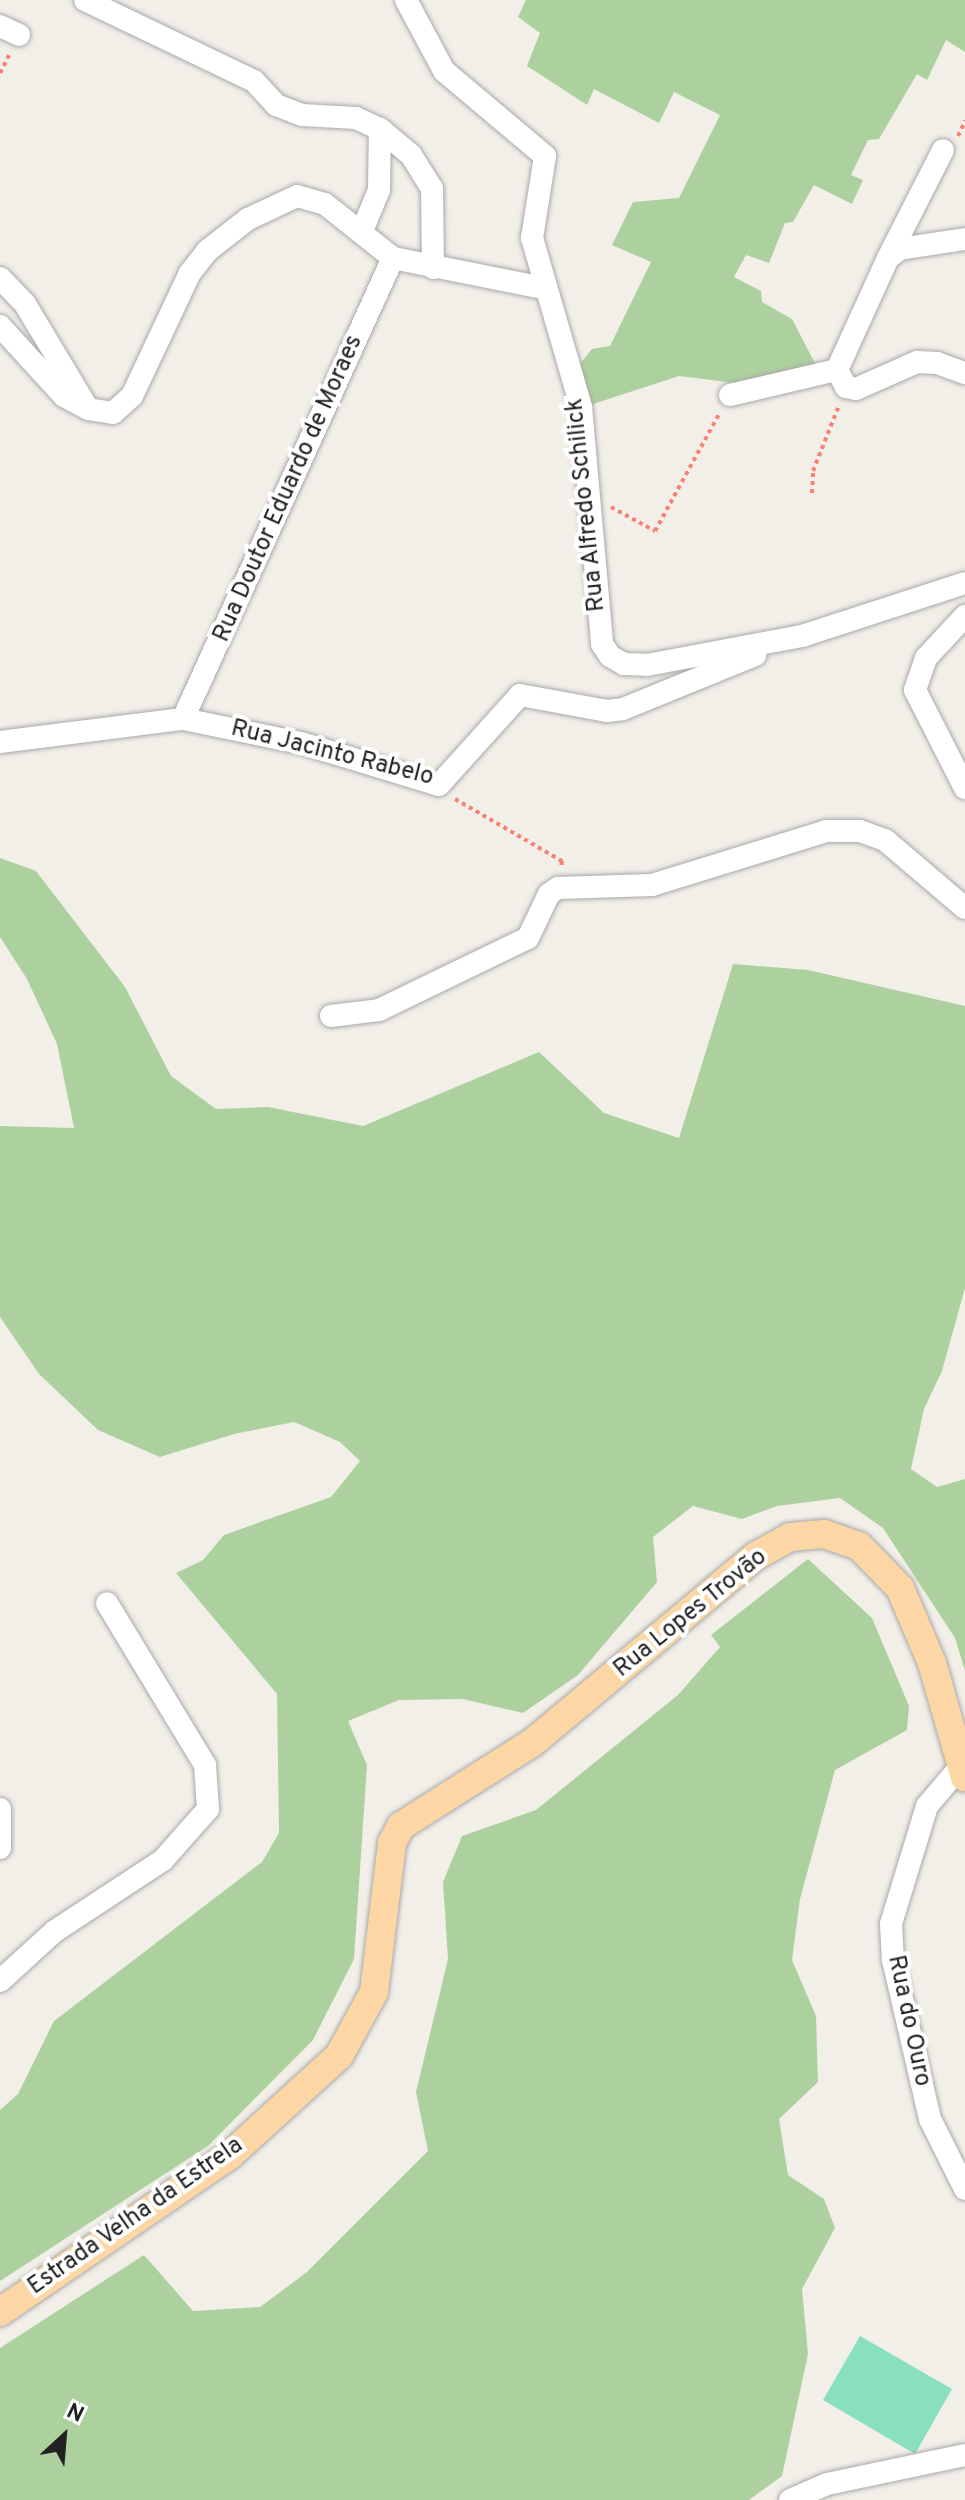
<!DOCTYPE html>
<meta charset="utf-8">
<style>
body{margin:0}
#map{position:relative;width:965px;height:2500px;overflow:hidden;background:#f2efe9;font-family:Overpass,sans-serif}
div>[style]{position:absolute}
.forest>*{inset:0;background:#add19e}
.pitch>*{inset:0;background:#88e0be}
.path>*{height:4px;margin-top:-2px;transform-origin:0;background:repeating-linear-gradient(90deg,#fa8072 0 4px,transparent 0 8px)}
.roads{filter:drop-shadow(0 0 2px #a9a9a9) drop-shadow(0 0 2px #a9a9a9)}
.minor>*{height:22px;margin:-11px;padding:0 11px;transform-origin:11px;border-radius:11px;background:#fff}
.major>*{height:28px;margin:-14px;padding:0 14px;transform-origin:14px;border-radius:14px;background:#fcd6a4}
span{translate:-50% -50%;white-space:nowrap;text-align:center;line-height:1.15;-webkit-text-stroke:8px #fff;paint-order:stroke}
.street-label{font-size:24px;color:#222}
.north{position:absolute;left:24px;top:2396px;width:80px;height:80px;-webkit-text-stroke:6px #fff;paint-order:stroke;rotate:26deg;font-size:22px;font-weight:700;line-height:32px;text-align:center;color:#222}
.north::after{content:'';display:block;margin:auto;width:28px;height:36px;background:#222;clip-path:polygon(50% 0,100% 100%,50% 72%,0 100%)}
</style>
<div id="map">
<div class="forest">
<div style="clip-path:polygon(526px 0,965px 0,965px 52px,946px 40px,927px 80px,917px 74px,879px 139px,868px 140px,851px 175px,863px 180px,852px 204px,814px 185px,793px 222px,785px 223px,769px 263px,746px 255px,734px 277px,761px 291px,762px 302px,792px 319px,819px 371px,744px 384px,679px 376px,587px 406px,579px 365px,592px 349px,610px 346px,651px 262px,612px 245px,633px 202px,679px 198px,720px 115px,674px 92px,659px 123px,594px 89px,587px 105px,527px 66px,540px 33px,518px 17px)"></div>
<div style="clip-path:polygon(0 858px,36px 871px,125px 987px,171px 1076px,216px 1109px,268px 1107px,363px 1126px,539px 1052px,604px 1113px,679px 1138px,733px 964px,808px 970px,965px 1006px,965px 1288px,942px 1371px,924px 1409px,911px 1469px,937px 1487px,965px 1479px,965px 1671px,955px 1638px,883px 1528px,840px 1498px,777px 1506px,742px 1519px,693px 1506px,653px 1537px,657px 1582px,578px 1675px,523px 1713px,463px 1699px,399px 1700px,348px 1721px,367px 1765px,354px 1959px,313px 2040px,208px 2146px,0 2281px,0 2110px,18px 2094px,54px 2021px,262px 1862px,279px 1833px,277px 1694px,176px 1573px,203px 1560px,224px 1535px,331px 1497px,360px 1461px,340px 1442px,294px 1422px,234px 1434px,160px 1457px,98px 1430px,39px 1374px,0 1317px,0 1126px,74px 1128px,57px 1044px,27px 979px,0 937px)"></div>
<div style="clip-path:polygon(808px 1559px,872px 1618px,909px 1706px,907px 1730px,835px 1770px,800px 1899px,792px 1960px,816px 2016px,818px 2082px,779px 2119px,788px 2175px,824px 2199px,835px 2228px,802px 2289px,808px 2354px,782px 2476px,749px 2500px,0 2500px,0 2348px,144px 2255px,193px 2311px,260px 2307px,307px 2272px,428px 2151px,416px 2092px,448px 1959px,443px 1882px,462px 1836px,536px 1810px,678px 1695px,720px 1647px,711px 1635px)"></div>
</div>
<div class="pitch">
<div style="clip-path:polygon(860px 2336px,952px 2389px,915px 2454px,823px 2400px)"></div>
</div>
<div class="path">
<div style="left:0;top:73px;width:20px;rotate:-63deg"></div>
<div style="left:958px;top:136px;width:17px;rotate:-65deg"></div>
<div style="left:812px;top:493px;width:22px;rotate:-87deg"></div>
<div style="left:813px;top:471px;width:68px;rotate:-68.4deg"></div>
<div style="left:611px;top:507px;width:50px;rotate:28.6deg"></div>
<div style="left:655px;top:531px;width:133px;rotate:-61.3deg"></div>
<div style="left:455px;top:799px;width:124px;rotate:30.1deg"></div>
<div style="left:562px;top:861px;width:7px;rotate:98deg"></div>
</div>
<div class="roads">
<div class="minor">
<div style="left:85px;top:0;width:187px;rotate:25.6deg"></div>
<div style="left:254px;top:81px;width:33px;rotate:47deg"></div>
<div style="left:276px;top:105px;width:28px;rotate:21deg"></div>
<div style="left:302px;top:115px;width:54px;rotate:3.2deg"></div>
<div style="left:356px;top:118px;width:26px;rotate:25deg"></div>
<div style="left:380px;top:129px;width:40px;rotate:40deg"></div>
<div style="left:411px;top:155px;width:39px;rotate:58deg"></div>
<div style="left:432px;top:188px;width:80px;rotate:89.3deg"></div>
<div style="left:406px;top:0;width:81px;rotate:61.8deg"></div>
<div style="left:444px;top:71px;width:132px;rotate:40.1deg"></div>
<div style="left:545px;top:156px;width:83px;rotate:99deg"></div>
<div style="left:532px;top:238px;width:176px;rotate:73.8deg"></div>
<div style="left:581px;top:407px;width:238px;rotate:84.9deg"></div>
<div style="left:602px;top:644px;width:14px;rotate:56deg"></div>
<div style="left:610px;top:656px;width:16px;rotate:30deg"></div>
<div style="left:624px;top:664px;width:23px;rotate:2deg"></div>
<div style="left:647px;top:665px;width:158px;rotate:-10.6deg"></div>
<div style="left:802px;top:636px;width:171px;rotate:-18deg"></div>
<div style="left:0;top:26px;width:21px;rotate:25deg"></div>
<div style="left:362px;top:231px;width:44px;rotate:-67.5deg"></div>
<div style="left:379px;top:190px;width:61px;rotate:-89.1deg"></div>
<div style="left:965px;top:239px;width:66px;rotate:171.3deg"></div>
<div style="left:900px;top:249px;width:15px;rotate:143deg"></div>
<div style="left:888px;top:258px;width:123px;rotate:114.5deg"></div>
<div style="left:837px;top:370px;width:19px;rotate:62deg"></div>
<div style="left:846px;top:387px;width:10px;rotate:11deg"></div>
<div style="left:856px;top:389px;width:67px;rotate:-23.9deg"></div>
<div style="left:917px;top:362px;width:20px;rotate:3deg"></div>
<div style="left:937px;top:363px;width:30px;rotate:20deg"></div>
<div style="left:888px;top:258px;width:121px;rotate:-63deg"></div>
<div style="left:0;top:278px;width:36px;rotate:46deg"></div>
<div style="left:25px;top:304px;width:122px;rotate:59deg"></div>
<div style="left:88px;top:409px;width:25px;rotate:9deg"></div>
<div style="left:113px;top:413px;width:25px;rotate:-42deg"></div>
<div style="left:132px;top:396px;width:136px;rotate:-64.8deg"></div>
<div style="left:190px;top:273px;width:28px;rotate:-52deg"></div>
<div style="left:207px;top:251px;width:52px;rotate:-38deg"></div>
<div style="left:248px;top:219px;width:54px;rotate:-25.1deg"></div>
<div style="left:297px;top:196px;width:29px;rotate:16deg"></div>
<div style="left:325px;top:204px;width:87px;rotate:38.5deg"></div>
<div style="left:393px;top:258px;width:153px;rotate:11.3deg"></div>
<div style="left:0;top:326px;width:95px;rotate:47.6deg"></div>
<div style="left:64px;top:396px;width:24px;rotate:28deg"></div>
<div style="left:730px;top:395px;width:110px;rotate:-13.2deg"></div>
<div style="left:965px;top:616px;width:57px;rotate:132.9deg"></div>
<div style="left:926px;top:658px;width:34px;rotate:109deg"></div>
<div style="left:915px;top:690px;width:110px;rotate:63deg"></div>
<div style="left:183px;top:719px;width:507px;rotate:-65.51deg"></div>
<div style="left:0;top:742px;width:184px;rotate:-7.2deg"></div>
<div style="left:183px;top:719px;width:120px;rotate:11.5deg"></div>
<div style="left:301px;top:743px;width:144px;rotate:16.9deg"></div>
<div style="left:439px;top:785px;width:121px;rotate:-48deg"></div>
<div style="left:520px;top:695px;width:88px;rotate:10.4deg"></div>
<div style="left:607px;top:711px;width:16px;rotate:-7deg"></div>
<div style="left:623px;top:709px;width:143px;rotate:-22.2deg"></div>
<div style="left:331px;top:1016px;width:48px;rotate:-7.1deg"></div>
<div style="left:379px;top:1010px;width:165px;rotate:-25.8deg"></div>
<div style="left:528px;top:938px;width:49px;rotate:-64.5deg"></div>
<div style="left:549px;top:894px;width:11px;rotate:-34deg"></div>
<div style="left:558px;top:888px;width:94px;rotate:-1.8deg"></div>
<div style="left:652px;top:885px;width:182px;rotate:-17.2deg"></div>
<div style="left:826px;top:831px;width:34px"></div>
<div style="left:860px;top:831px;width:27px;rotate:20deg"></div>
<div style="left:885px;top:840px;width:105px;rotate:40.4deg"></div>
<div style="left:961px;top:1766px;width:52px;rotate:130.4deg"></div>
<div style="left:927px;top:1806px;width:123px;rotate:107deg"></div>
<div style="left:891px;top:1924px;width:36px;rotate:87deg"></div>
<div style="left:893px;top:1960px;width:163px;rotate:76.9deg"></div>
<div style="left:930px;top:2119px;width:78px;rotate:63.4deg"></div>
<div style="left:0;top:1809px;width:39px;rotate:90deg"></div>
<div style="left:0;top:1981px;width:74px;rotate:-42.3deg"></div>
<div style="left:55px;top:1931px;width:129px;rotate:-33.3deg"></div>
<div style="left:163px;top:1860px;width:68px;rotate:-48.6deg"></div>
<div style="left:208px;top:1809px;width:44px;rotate:-93.9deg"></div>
<div style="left:205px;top:1765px;width:189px;rotate:-121.2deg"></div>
<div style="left:790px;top:2500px;width:40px;rotate:-23.4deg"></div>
<div style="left:827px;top:2484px;width:141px;rotate:-11.9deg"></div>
</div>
<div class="major">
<div style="left:0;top:2312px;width:277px;rotate:-34.3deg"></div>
<div style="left:229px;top:2156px;width:149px;rotate:-42.3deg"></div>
<div style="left:339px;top:2056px;width:73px;rotate:-61.3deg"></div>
<div style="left:374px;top:1992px;width:150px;rotate:-83.1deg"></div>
<div style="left:392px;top:1843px;width:19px;rotate:-62deg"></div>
<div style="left:401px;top:1826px;width:155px;rotate:-32.4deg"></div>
<div style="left:532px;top:1743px;width:292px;rotate:-39.9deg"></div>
<div style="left:756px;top:1556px;width:39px;rotate:-29deg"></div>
<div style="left:790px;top:1537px;width:34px;rotate:-5deg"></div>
<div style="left:824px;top:1534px;width:37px;rotate:19deg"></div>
<div style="left:859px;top:1546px;width:59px;rotate:45.7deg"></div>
<div style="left:900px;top:1588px;width:82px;rotate:66.9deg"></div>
<div style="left:932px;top:1663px;width:119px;rotate:73.9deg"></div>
</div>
</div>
<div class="street-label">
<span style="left:289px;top:489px;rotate:-66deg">Rua Doutor Eduardo de Moraes</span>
<span style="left:587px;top:505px;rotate:-96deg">Rua Alfredo Schilick</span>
<span style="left:332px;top:754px;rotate:14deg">Rua Jacinto Rabelo</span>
<span style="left:691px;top:1614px;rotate:-39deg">Rua Lopes Trovão</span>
<span style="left:908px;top:2021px;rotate:78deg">Rua do Ouro</span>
<span style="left:136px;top:2217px;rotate:-35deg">Estrada Velha da Estrela</span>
</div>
<div class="north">N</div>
</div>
